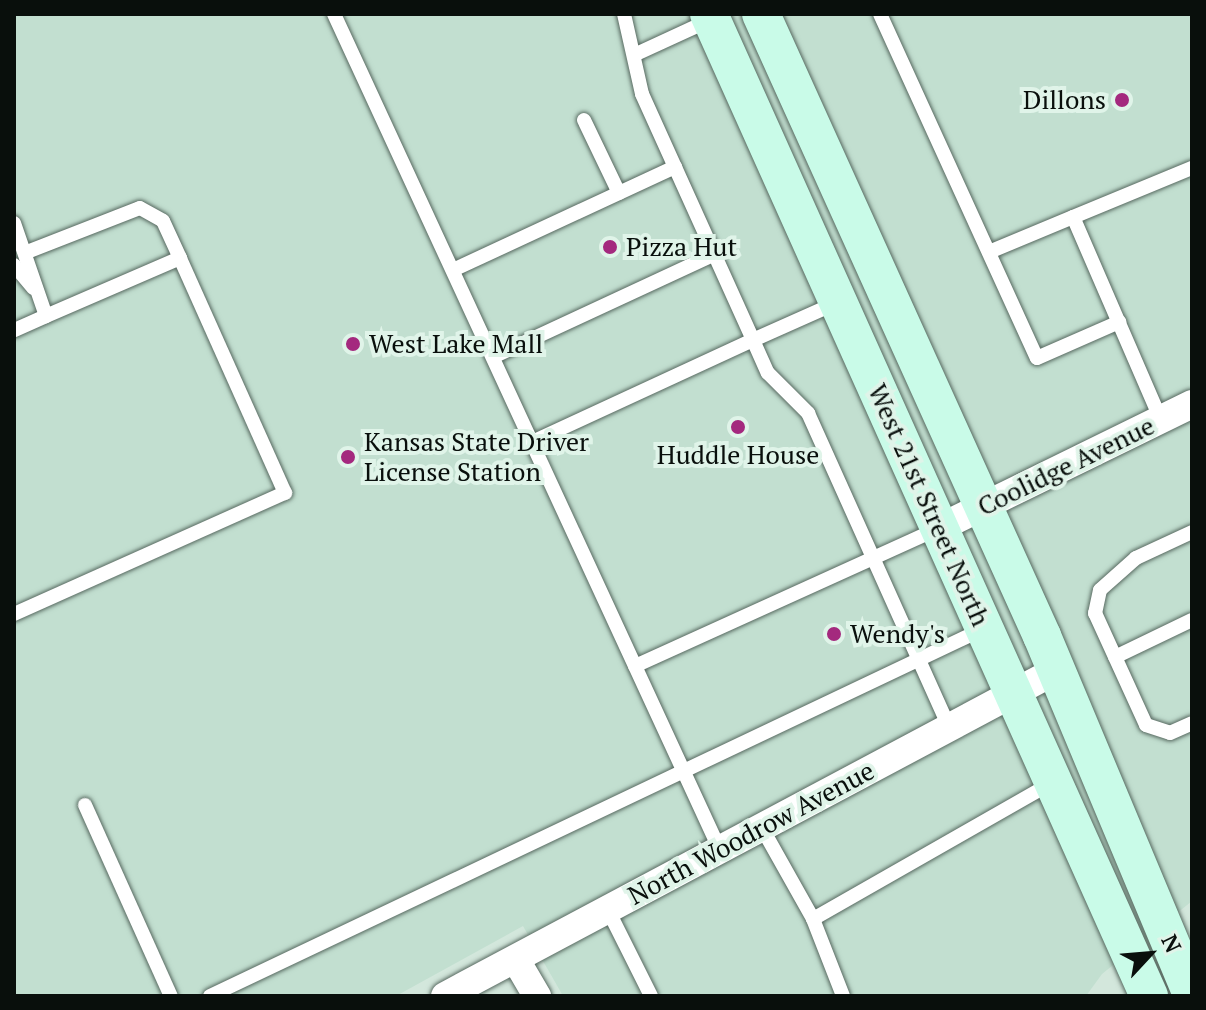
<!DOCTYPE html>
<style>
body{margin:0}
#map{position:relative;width:1206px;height:1010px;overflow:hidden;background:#d3e7dc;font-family:"PT Serif",serif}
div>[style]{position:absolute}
.built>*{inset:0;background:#c2dfd0}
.roads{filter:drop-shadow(0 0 2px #576960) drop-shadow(0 0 2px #576960)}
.lane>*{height:14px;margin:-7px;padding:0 7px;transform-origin:7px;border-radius:7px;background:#fff}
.street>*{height:28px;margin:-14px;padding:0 14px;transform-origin:14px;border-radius:14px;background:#fff}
.secondary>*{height:38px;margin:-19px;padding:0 19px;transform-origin:19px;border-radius:19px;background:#c9fbe8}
.dots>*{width:22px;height:22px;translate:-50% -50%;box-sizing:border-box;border:4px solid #e0f4e9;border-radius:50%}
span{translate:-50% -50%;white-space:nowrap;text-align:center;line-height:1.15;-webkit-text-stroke:8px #e0f4e9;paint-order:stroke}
.poi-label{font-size:26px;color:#090f0c}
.right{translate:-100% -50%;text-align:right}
.left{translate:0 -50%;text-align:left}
.street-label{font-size:26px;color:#090f0c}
.frame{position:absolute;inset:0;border:16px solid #090f0c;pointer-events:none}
.north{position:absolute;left:1110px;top:914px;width:80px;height:80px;-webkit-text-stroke:6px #e0f4e9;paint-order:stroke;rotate:64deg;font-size:22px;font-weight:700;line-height:32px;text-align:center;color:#090f0c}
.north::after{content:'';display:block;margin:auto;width:28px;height:36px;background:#090f0c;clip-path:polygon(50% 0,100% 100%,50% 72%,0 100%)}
</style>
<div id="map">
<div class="built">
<div style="clip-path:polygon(14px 14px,1192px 14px,1192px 901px,1102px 974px,1086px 996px,563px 996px,523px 926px,396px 996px,14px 996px)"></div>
</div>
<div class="roads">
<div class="lane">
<div style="left:334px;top:14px;width:921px;rotate:65.22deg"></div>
<div style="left:624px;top:14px;width:82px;rotate:77.3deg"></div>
<div style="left:642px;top:94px;width:270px;rotate:65.7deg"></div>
<div style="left:753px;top:340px;width:91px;rotate:-24deg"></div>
<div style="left:880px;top:14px;width:378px;rotate:65.5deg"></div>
<div style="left:1037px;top:358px;width:90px;rotate:-23.7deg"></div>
<div style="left:634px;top:55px;width:84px;rotate:-24.7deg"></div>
<div style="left:584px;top:120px;width:81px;rotate:64.4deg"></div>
<div style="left:14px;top:223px;width:98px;rotate:71deg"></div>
<div style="left:46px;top:316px;width:35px;rotate:156deg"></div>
<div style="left:27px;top:252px;width:121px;rotate:-21.3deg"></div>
<div style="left:140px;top:208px;width:26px;rotate:29deg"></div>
<div style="left:163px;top:221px;width:41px;rotate:65.3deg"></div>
<div style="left:989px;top:252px;width:91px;rotate:-22.6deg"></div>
<div style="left:14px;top:265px;width:30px;rotate:50deg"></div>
<div style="left:453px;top:270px;width:245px;rotate:-24.9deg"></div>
<div style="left:493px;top:357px;width:245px;rotate:-24.9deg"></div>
<div style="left:1161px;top:420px;width:221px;rotate:-113.4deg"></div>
<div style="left:1073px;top:217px;width:129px;rotate:-22.4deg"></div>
<div style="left:532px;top:442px;width:243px;rotate:-24.8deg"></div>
<div style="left:753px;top:340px;width:36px;rotate:66deg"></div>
<div style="left:768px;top:373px;width:57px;rotate:45deg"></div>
<div style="left:808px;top:413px;width:344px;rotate:65.8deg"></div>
<div style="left:1192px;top:532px;width:62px;rotate:155.1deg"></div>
<div style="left:1136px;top:558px;width:48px;rotate:138.4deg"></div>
<div style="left:1100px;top:590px;width:24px;rotate:102deg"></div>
<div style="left:1095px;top:613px;width:123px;rotate:65.5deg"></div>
<div style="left:1146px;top:725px;width:25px;rotate:18deg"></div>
<div style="left:1170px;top:733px;width:24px;rotate:-24deg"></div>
<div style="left:14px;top:614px;width:297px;rotate:-24.1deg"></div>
<div style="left:285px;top:493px;width:257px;rotate:-114.1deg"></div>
<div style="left:180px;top:258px;width:146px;rotate:156.6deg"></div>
<div style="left:1115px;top:657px;width:85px;rotate:-25.7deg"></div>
<div style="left:635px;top:666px;width:334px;rotate:-24.4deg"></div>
<div style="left:85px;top:805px;width:209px;rotate:65.8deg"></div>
<div style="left:762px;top:828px;width:104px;rotate:60.7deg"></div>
<div style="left:813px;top:919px;width:274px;rotate:-29.7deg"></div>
<div style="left:608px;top:910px;width:96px;rotate:63.4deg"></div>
<div style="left:813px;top:919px;width:83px;rotate:68.7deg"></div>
<div style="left:210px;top:996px;width:856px;rotate:-25.4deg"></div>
</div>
<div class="street">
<div style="left:939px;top:528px;width:282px;rotate:-26.1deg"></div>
<div style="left:516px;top:960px;width:42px;rotate:59.7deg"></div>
<div style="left:445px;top:996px;width:693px;rotate:-28.04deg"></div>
</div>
<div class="secondary">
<div style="left:709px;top:14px;width:1076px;rotate:65.86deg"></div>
<div style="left:761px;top:14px;width:683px;rotate:65.69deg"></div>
<div style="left:1042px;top:636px;width:388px;rotate:67.3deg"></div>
</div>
</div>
<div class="dots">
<div style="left:1122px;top:100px;background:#a4297e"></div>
<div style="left:610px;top:247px;background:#a4297e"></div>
<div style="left:353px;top:344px;background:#a4297e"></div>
<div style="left:738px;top:427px;background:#a4297e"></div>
<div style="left:348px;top:457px;background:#a4297e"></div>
<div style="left:834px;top:634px;background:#a4297e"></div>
</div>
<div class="poi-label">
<span class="right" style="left:1106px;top:100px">Dillons</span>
<span class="left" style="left:626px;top:247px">Pizza Hut</span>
<span class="left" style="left:369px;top:344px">West Lake Mall</span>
<span class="left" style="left:364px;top:457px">Kansas State Driver<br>License Station</span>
<span style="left:738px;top:455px">Huddle House</span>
<span class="left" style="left:850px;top:634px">Wendy's</span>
</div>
<div class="street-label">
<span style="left:1066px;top:466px;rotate:-26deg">Coolidge Avenue</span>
<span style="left:929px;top:505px;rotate:66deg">West 21st Street North</span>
<span style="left:751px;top:833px;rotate:-28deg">North Woodrow Avenue</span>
</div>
<div class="frame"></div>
<div class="north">N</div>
</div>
